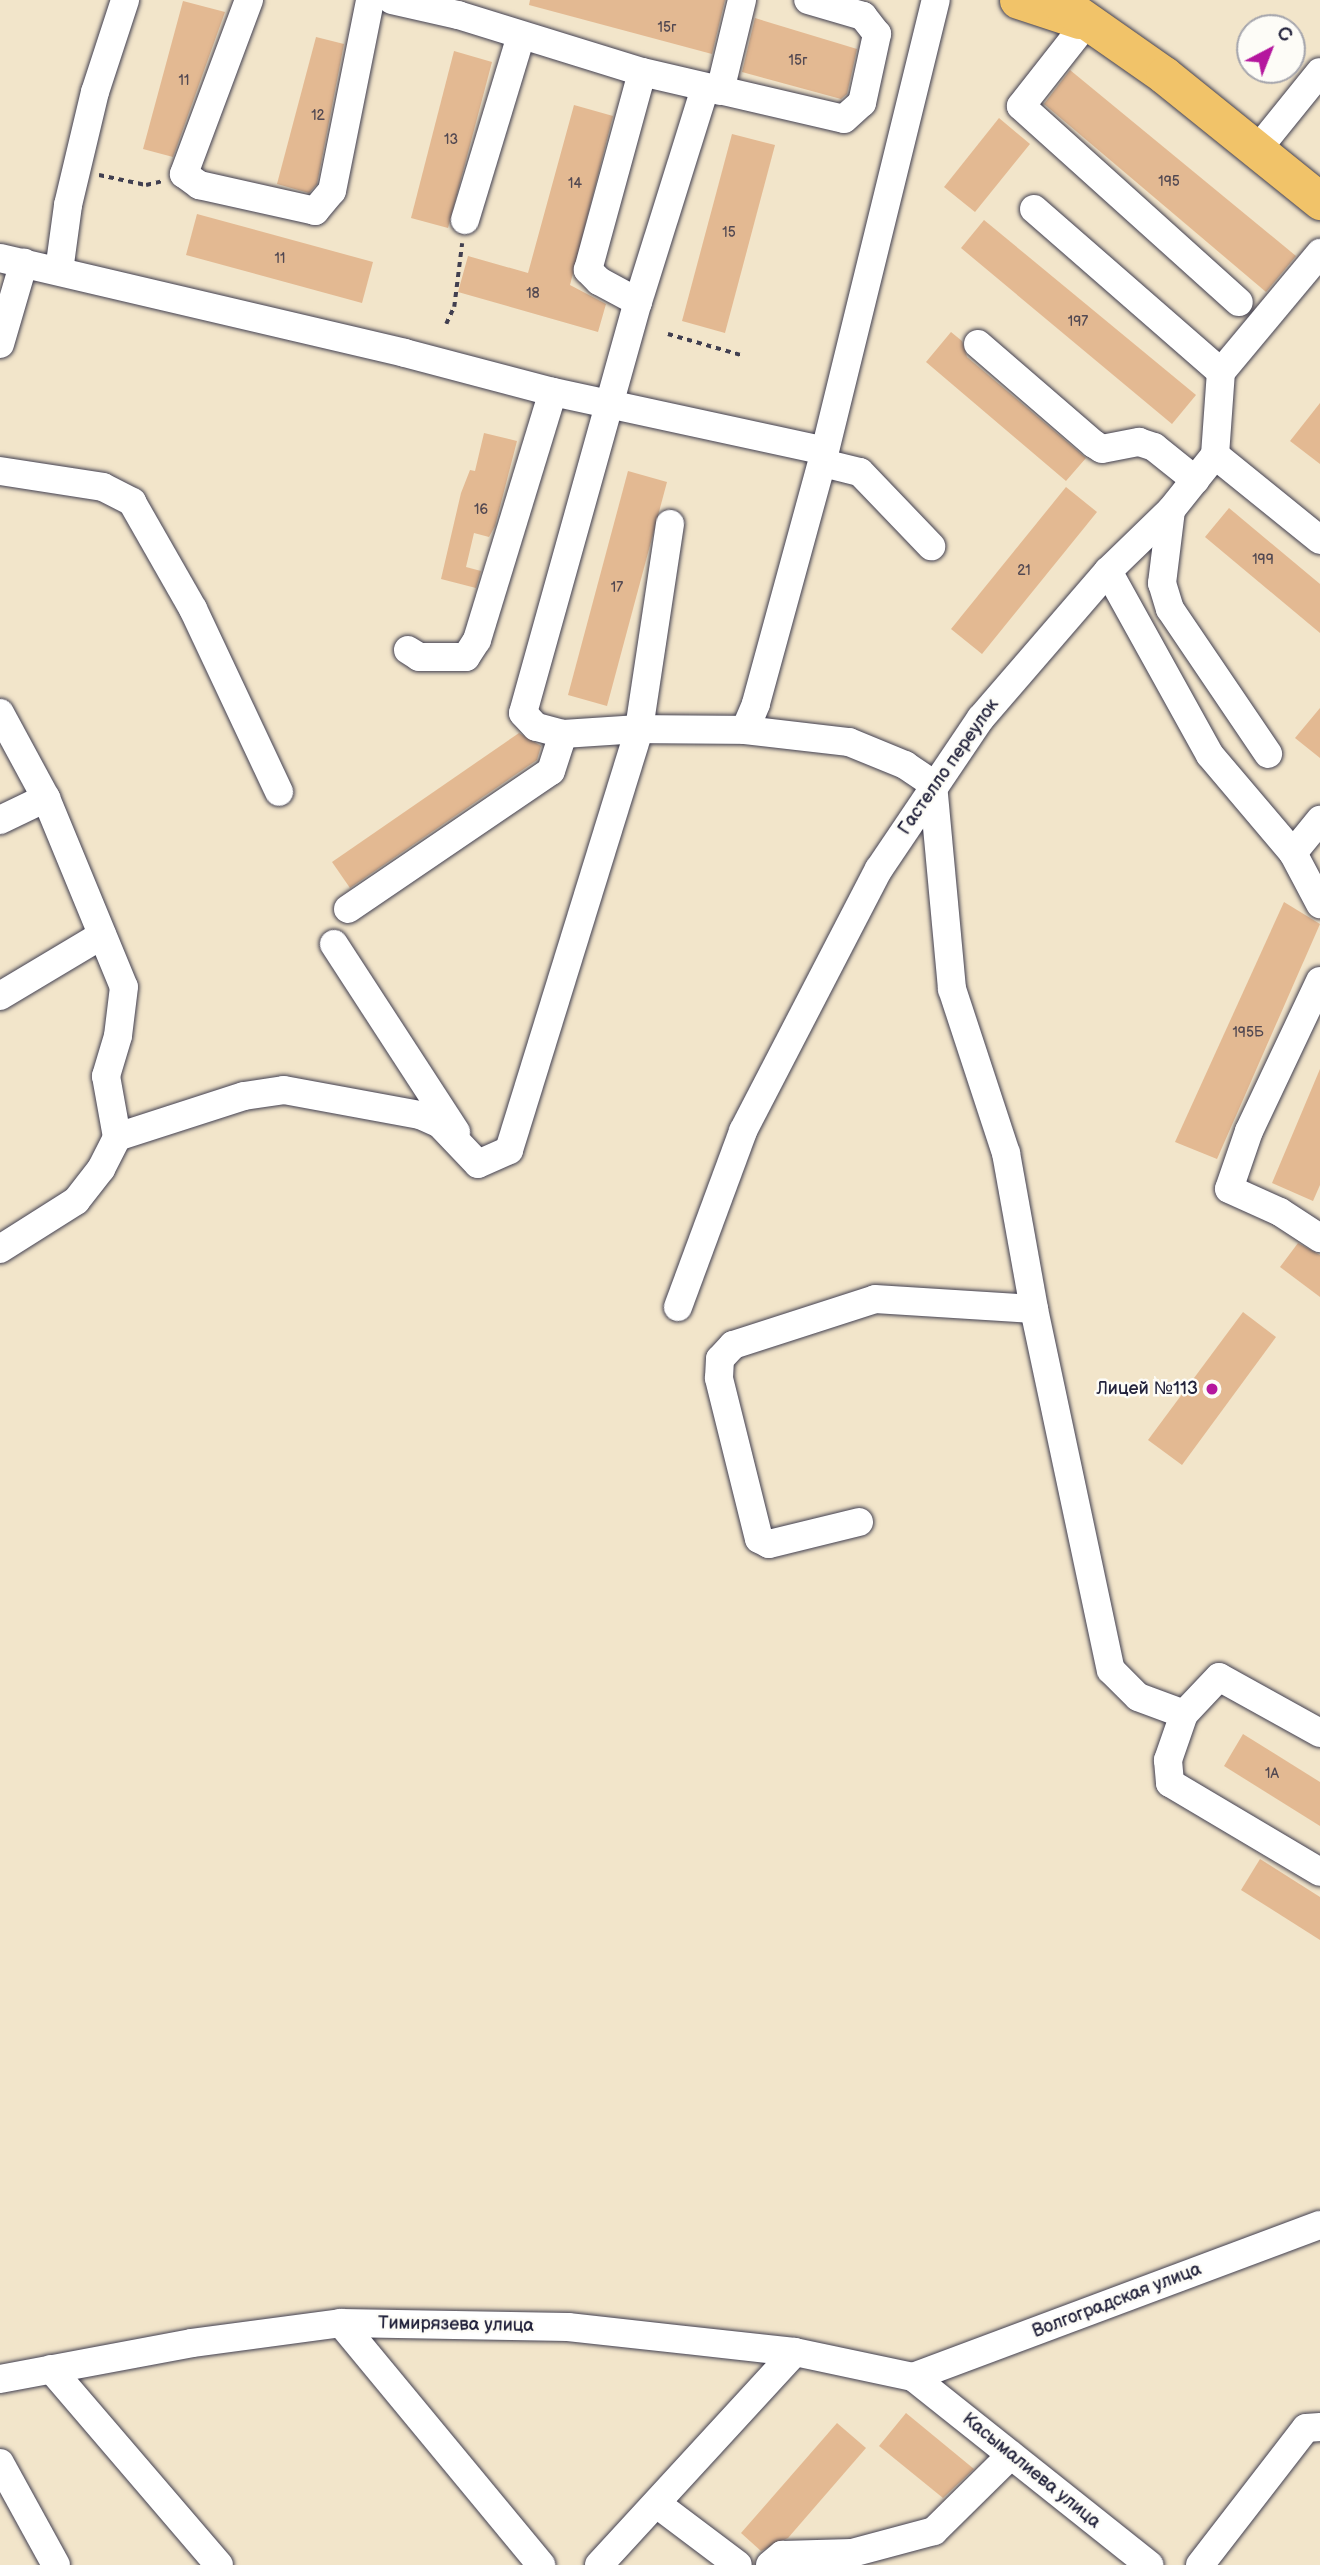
<!DOCTYPE html>
<meta charset="utf-8">
<style>
body{margin:0}
#map{position:relative;width:1320px;height:2565px;overflow:hidden;background:#f2e5ca;font-family:"Balsamiq Sans",sans-serif}
div>[style]{position:absolute}
.building>*{inset:0;background:#e3b992}
.path>*{height:3.5px;margin-top:-1.75px;transform-origin:0;background:repeating-linear-gradient(90deg,#413f50 0 5px,transparent 0 10px)}
.roads{filter:drop-shadow(0 0 2px #413f50) drop-shadow(0 0 2px #413f50)}
.minor>*{height:28px;margin:-14px;padding:0 14px;transform-origin:14px;border-radius:14px;background:#fff}
.major>*{height:37px;margin:-18.5px;padding:0 18.5px;transform-origin:18.5px;border-radius:18.5px;background:#f1c369}
.dots>*{width:19px;height:19px;translate:-50% -50%;box-sizing:border-box;border:4px solid #fdfcf7;border-radius:50%}
span{translate:-50% -50%;white-space:nowrap;text-align:center;line-height:1.15;-webkit-text-stroke:5px #fdfcf7;paint-order:stroke}
.number-label{font-size:14px;color:#524851}
.number-label span{-webkit-text-stroke-width:0}
.street-label{font-size:18px;color:#22223b}
.poi-label{font-size:18px;color:#22223b}
.right{translate:-100% -50%;text-align:right}
.north{position:absolute;left:1236px;top:14px;width:70px;height:70px;box-sizing:border-box;background:#fdfcf7;border:2px solid #a5a5ac;border-radius:50%;rotate:42deg;font-size:19px;font-weight:700;line-height:28px;text-align:center;color:#22223b}
.north::after{content:'';display:block;margin:auto;width:24px;height:32px;background:#b5179e;clip-path:polygon(50% 0,100% 100%,50% 72%,0 100%)}
</style>
<div id="map">
<div class="building">
<div style="clip-path:polygon(530px 0,725px 0,712px 54px,529px 5px)"></div>
<div style="clip-path:polygon(183px 1px,225px 12px,173px 157px,143px 149px)"></div>
<div style="clip-path:polygon(755px 18px,857px 49px,847px 94px,841px 99px,742px 72px)"></div>
<div style="clip-path:polygon(316px 37px,344px 44px,317px 184px,309px 193px,277px 184px)"></div>
<div style="clip-path:polygon(454px 51px,492px 62px,448px 228px,411px 218px)"></div>
<div style="clip-path:polygon(1070px 70px,1296px 256px,1266px 292px,1044px 104px)"></div>
<div style="clip-path:polygon(574px 105px,613px 116px,570px 285px,606px 304px,598px 332px,458px 292px,468px 256px,528px 273px)"></div>
<div style="clip-path:polygon(999px 118px,1030px 144px,975px 212px,944px 187px)"></div>
<div style="clip-path:polygon(732px 134px,775px 145px,725px 333px,682px 321px)"></div>
<div style="clip-path:polygon(197px 214px,373px 262px,362px 303px,186px 255px)"></div>
<div style="clip-path:polygon(984px 220px,1196px 395px,1172px 424px,961px 248px)"></div>
<div style="clip-path:polygon(951px 332px,962px 341px,967px 357px,1086px 458px,1066px 481px,926px 362px)"></div>
<div style="clip-path:polygon(1320px 403px,1320px 464px,1290px 441px)"></div>
<div style="clip-path:polygon(484px 433px,517px 441px,495px 526px,489px 537px,474px 533px,466px 567px,481px 571px,476px 588px,441px 579px,461px 493px,470px 470px,475px 471px)"></div>
<div style="clip-path:polygon(628px 471px,667px 482px,607px 706px,568px 695px)"></div>
<div style="clip-path:polygon(1066px 487px,1097px 512px,982px 654px,951px 629px)"></div>
<div style="clip-path:polygon(1229px 508px,1320px 584px,1320px 633px,1205px 537px)"></div>
<div style="clip-path:polygon(1320px 708px,1320px 758px,1295px 738px)"></div>
<div style="clip-path:polygon(519px 733px,541px 746px,537px 760px,350px 888px,332px 862px)"></div>
<div style="clip-path:polygon(1284px 902px,1320px 924px,1217px 1159px,1175px 1142px)"></div>
<div style="clip-path:polygon(1320px 1069px,1320px 1185px,1313px 1201px,1272px 1183px)"></div>
<div style="clip-path:polygon(1298px 1243px,1320px 1255px,1320px 1297px,1280px 1267px)"></div>
<div style="clip-path:polygon(1243px 1312px,1276px 1337px,1182px 1465px,1148px 1440px)"></div>
<div style="clip-path:polygon(1243px 1734px,1320px 1782px,1320px 1826px,1224px 1766px)"></div>
<div style="clip-path:polygon(1260px 1859px,1320px 1897px,1320px 1940px,1241px 1890px)"></div>
<div style="clip-path:polygon(906px 2413px,974px 2469px,943px 2498px,879px 2446px)"></div>
<div style="clip-path:polygon(837px 2423px,866px 2448px,788px 2538px,761px 2551px,741px 2533px)"></div>
</div>
<div class="path">
<div style="left:99px;top:175px;width:48px;rotate:12deg"></div>
<div style="left:146px;top:185px;width:17px;rotate:-13deg"></div>
<div style="left:446px;top:324px;width:19px;rotate:-65deg"></div>
<div style="left:454px;top:307px;width:64px;rotate:-82.9deg"></div>
<div style="left:668px;top:334px;width:79px;rotate:16.1deg"></div>
</div>
<div class="roads">
<div class="minor">
<div style="left:249px;top:0;width:186px;rotate:110.5deg"></div>
<div style="left:184px;top:174px;width:19px;rotate:36deg"></div>
<div style="left:199px;top:185px;width:119px;rotate:12.6deg"></div>
<div style="left:315px;top:211px;width:26px;rotate:-50deg"></div>
<div style="left:332px;top:191px;width:195px;rotate:-78.7deg"></div>
<div style="left:392px;top:0;width:68px;rotate:12.8deg"></div>
<div style="left:458px;top:15px;width:193px;rotate:17.2deg"></div>
<div style="left:642px;top:72px;width:207px;rotate:13.1deg"></div>
<div style="left:844px;top:119px;width:24px;rotate:-42deg"></div>
<div style="left:862px;top:103px;width:71px;rotate:-77.7deg"></div>
<div style="left:877px;top:34px;width:23px;rotate:-128deg"></div>
<div style="left:863px;top:16px;width:57px;rotate:-163.8deg"></div>
<div style="left:1087px;top:22px;width:107px;rotate:128.2deg"></div>
<div style="left:1021px;top:106px;width:293px;rotate:42deg"></div>
<div style="left:720px;top:91px;width:94px;rotate:-76.4deg"></div>
<div style="left:1257px;top:150px;width:100px;rotate:-51.1deg"></div>
<div style="left:1034px;top:209px;width:248px;rotate:41.1deg"></div>
<div style="left:465px;top:220px;width:192px;rotate:-73.1deg"></div>
<div style="left:0;top:258px;width:416px;rotate:13.2deg"></div>
<div style="left:405px;top:353px;width:153px;rotate:14.8deg"></div>
<div style="left:553px;top:392px;width:278px;rotate:12.2deg"></div>
<div style="left:825px;top:451px;width:262px;rotate:105.3deg"></div>
<div style="left:756px;top:704px;width:28px;rotate:113deg"></div>
<div style="left:745px;top:730px;width:105px;rotate:6.6deg"></div>
<div style="left:849px;top:742px;width:61px;rotate:22.3deg"></div>
<div style="left:905px;top:765px;width:34px;rotate:34deg"></div>
<div style="left:933px;top:784px;width:206px;rotate:84.7deg"></div>
<div style="left:952px;top:989px;width:173px;rotate:71.8deg"></div>
<div style="left:1006px;top:1153px;width:158px;rotate:79.8deg"></div>
<div style="left:1034px;top:1309px;width:369px;rotate:78deg"></div>
<div style="left:1111px;top:1670px;width:38px;rotate:45deg"></div>
<div style="left:1138px;top:1697px;width:49px;rotate:20.3deg"></div>
<div style="left:59px;top:271px;width:67px;rotate:-82.2deg"></div>
<div style="left:68px;top:205px;width:116px;rotate:-76.6deg"></div>
<div style="left:95px;top:92px;width:97px;rotate:-71.9deg"></div>
<div style="left:638px;top:302px;width:44px;rotate:-151.7deg"></div>
<div style="left:599px;top:281px;width:16px;rotate:-135deg"></div>
<div style="left:588px;top:270px;width:205px;rotate:-74.7deg"></div>
<div style="left:0;top:344px;width:85px;rotate:-73.7deg"></div>
<div style="left:978px;top:344px;width:153px;rotate:40.8deg"></div>
<div style="left:1094px;top:444px;width:9px;rotate:32deg"></div>
<div style="left:1102px;top:449px;width:38px;rotate:-11deg"></div>
<div style="left:1139px;top:442px;width:16px;rotate:18deg"></div>
<div style="left:1154px;top:447px;width:53px;rotate:38.8deg"></div>
<div style="left:825px;top:451px;width:464px;rotate:-76.2deg"></div>
<div style="left:1215px;top:455px;width:135px;rotate:39deg"></div>
<div style="left:823px;top:463px;width:38px;rotate:14deg"></div>
<div style="left:860px;top:472px;width:103px;rotate:46.2deg"></div>
<div style="left:0;top:471px;width:104px;rotate:8.8deg"></div>
<div style="left:103px;top:487px;width:33px;rotate:27deg"></div>
<div style="left:132px;top:502px;width:123px;rotate:60.3deg"></div>
<div style="left:193px;top:609px;width:202px;rotate:64.8deg"></div>
<div style="left:1171px;top:510px;width:74px;rotate:97deg"></div>
<div style="left:1162px;top:583px;width:27px;rotate:73deg"></div>
<div style="left:1170px;top:609px;width:175px;rotate:55.9deg"></div>
<div style="left:670px;top:524px;width:207px;rotate:98.6deg"></div>
<div style="left:639px;top:729px;width:76px;rotate:176.2deg"></div>
<div style="left:563px;top:734px;width:28px;rotate:-165deg"></div>
<div style="left:536px;top:727px;width:19px;rotate:-133deg"></div>
<div style="left:523px;top:713px;width:427px;rotate:-74.4deg"></div>
<div style="left:638px;top:302px;width:224px;rotate:-72.6deg"></div>
<div style="left:1108px;top:571px;width:210px;rotate:61deg"></div>
<div style="left:1210px;top:755px;width:128px;rotate:49.7deg"></div>
<div style="left:1293px;top:853px;width:58px;rotate:62.1deg"></div>
<div style="left:408px;top:650px;width:13px;rotate:32deg"></div>
<div style="left:419px;top:657px;width:47px"></div>
<div style="left:466px;top:657px;width:20px;rotate:-57deg"></div>
<div style="left:477px;top:640px;width:259px;rotate:-73deg"></div>
<div style="left:0;top:713px;width:97px;rotate:61.6deg"></div>
<div style="left:46px;top:798px;width:204px;rotate:67.6deg"></div>
<div style="left:124px;top:987px;width:49px;rotate:97deg"></div>
<div style="left:118px;top:1036px;width:42px;rotate:106.7deg"></div>
<div style="left:106px;top:1076px;width:62px;rotate:79.8deg"></div>
<div style="left:0;top:820px;width:51px;rotate:-25.6deg"></div>
<div style="left:1293px;top:853px;width:43px;rotate:-50.7deg"></div>
<div style="left:348px;top:909px;width:245px;rotate:-34.2deg"></div>
<div style="left:551px;top:771px;width:39px;rotate:-72deg"></div>
<div style="left:334px;top:944px;width:224px;rotate:57deg"></div>
<div style="left:1320px;top:981px;width:166px;rotate:115.3deg"></div>
<div style="left:1249px;top:1131px;width:61px;rotate:109deg"></div>
<div style="left:1229px;top:1189px;width:56px;rotate:24.3deg"></div>
<div style="left:1280px;top:1212px;width:48px;rotate:33deg"></div>
<div style="left:0;top:996px;width:119px;rotate:-30.9deg"></div>
<div style="left:0;top:1249px;width:90px;rotate:-32.3deg"></div>
<div style="left:76px;top:1201px;width:41px;rotate:-52deg"></div>
<div style="left:101px;top:1169px;width:36px;rotate:-63deg"></div>
<div style="left:117px;top:1137px;width:133px;rotate:-17.9deg"></div>
<div style="left:244px;top:1096px;width:40px;rotate:-8.5deg"></div>
<div style="left:284px;top:1090px;width:138px;rotate:10.4deg"></div>
<div style="left:420px;top:1115px;width:22px;rotate:24deg"></div>
<div style="left:440px;top:1124px;width:55px;rotate:46.5deg"></div>
<div style="left:478px;top:1164px;width:34px;rotate:-24deg"></div>
<div style="left:509px;top:1150px;width:441px;rotate:-72.8deg"></div>
<div style="left:639px;top:729px;width:106px;rotate:0.5deg"></div>
<div style="left:678px;top:1307px;width:188px;rotate:-69.7deg"></div>
<div style="left:743px;top:1131px;width:295px;rotate:-62.6deg"></div>
<div style="left:879px;top:869px;width:182px;rotate:-56deg"></div>
<div style="left:981px;top:718px;width:194px;rotate:-49.2deg"></div>
<div style="left:1108px;top:571px;width:88px;rotate:-44.1deg"></div>
<div style="left:1171px;top:510px;width:70px;rotate:-51.3deg"></div>
<div style="left:1215px;top:455px;width:83px;rotate:-85.9deg"></div>
<div style="left:1221px;top:372px;width:155px;rotate:-50.2deg"></div>
<div style="left:859px;top:1522px;width:93px;rotate:166.3deg"></div>
<div style="left:769px;top:1544px;width:11px;rotate:-153deg"></div>
<div style="left:759px;top:1539px;width:166px;rotate:-104deg"></div>
<div style="left:719px;top:1378px;width:19px;rotate:-87deg"></div>
<div style="left:720px;top:1359px;width:19px;rotate:-47deg"></div>
<div style="left:733px;top:1345px;width:149px;rotate:-17.9deg"></div>
<div style="left:875px;top:1299px;width:159px;rotate:3.6deg"></div>
<div style="left:1320px;top:1733px;width:115px;rotate:-151deg"></div>
<div style="left:1219px;top:1677px;width:51px;rotate:133.4deg"></div>
<div style="left:1184px;top:1714px;width:49px;rotate:109.2deg"></div>
<div style="left:1168px;top:1760px;width:23px;rotate:85deg"></div>
<div style="left:1170px;top:1783px;width:174px;rotate:30.7deg"></div>
<div style="left:341px;top:2323px;width:314px;rotate:50.4deg"></div>
<div style="left:51px;top:2369px;width:258px;rotate:49.4deg"></div>
<div style="left:913px;top:2377px;width:434px;rotate:-20.5deg"></div>
<div style="left:0;top:2379px;width:195px;rotate:-10.6deg"></div>
<div style="left:192px;top:2343px;width:150px;rotate:-7.6deg"></div>
<div style="left:341px;top:2323px;width:227px;rotate:1deg"></div>
<div style="left:568px;top:2327px;width:228px;rotate:6.3deg"></div>
<div style="left:795px;top:2352px;width:121px;rotate:12deg"></div>
<div style="left:913px;top:2377px;width:302px;rotate:38.5deg"></div>
<div style="left:0;top:2463px;width:116px;rotate:61.2deg"></div>
<div style="left:657px;top:2504px;width:101px;rotate:37deg"></div>
<div style="left:599px;top:2565px;width:289px;rotate:-47.4deg"></div>
<div style="left:770px;top:2565px;width:16px;rotate:-40deg"></div>
<div style="left:782px;top:2555px;width:70px;rotate:-1.6deg"></div>
<div style="left:852px;top:2553px;width:85px;rotate:-15deg"></div>
<div style="left:934px;top:2531px;width:108px;rotate:-44.6deg"></div>
<div style="left:1200px;top:2565px;width:173px;rotate:-52.3deg"></div>
<div style="left:1306px;top:2428px;width:14px;rotate:-4deg"></div>
</div>
<div class="major">
<div style="left:1018px;top:0;width:64px;rotate:18.2deg"></div>
<div style="left:1057px;top:0;width:131px;rotate:35deg"></div>
<div style="left:1164px;top:75px;width:201px;rotate:38.9deg"></div>
</div>
</div>
<div class="dots">
<div style="left:1212px;top:1389px;background:#b5179e"></div>
</div>
<div class="number-label">
<span style="left:667px;top:28px">15г</span>
<span style="left:798px;top:61px">15г</span>
<span style="left:184px;top:81px">11</span>
<span style="left:318px;top:116px">12</span>
<span style="left:451px;top:140px">13</span>
<span style="left:1169px;top:182px">195</span>
<span style="left:575px;top:184px">14</span>
<span style="left:729px;top:233px">15</span>
<span style="left:280px;top:259px">11</span>
<span style="left:533px;top:294px">18</span>
<span style="left:1078px;top:322px">197</span>
<span style="left:481px;top:510px">16</span>
<span style="left:1263px;top:560px">199</span>
<span style="left:1024px;top:571px">21</span>
<span style="left:617px;top:588px">17</span>
<span style="left:1248px;top:1033px">195Б</span>
<span style="left:1272px;top:1774px">1А</span>
</div>
<div class="street-label">
<span style="left:949px;top:767px;rotate:-55deg">Гастелло переулок</span>
<span style="left:1117px;top:2301px;rotate:-21deg">Волгоградская улица</span>
<span style="left:456px;top:2325px;rotate:1deg">Тимирязева улица</span>
<span style="left:1031px;top:2471px;rotate:39deg">Касымалиева улица</span>
</div>
<div class="poi-label">
<span class="right" style="left:1198px;top:1389px">Лицей №113</span>
</div>
<div class="north">С</div>
</div>
